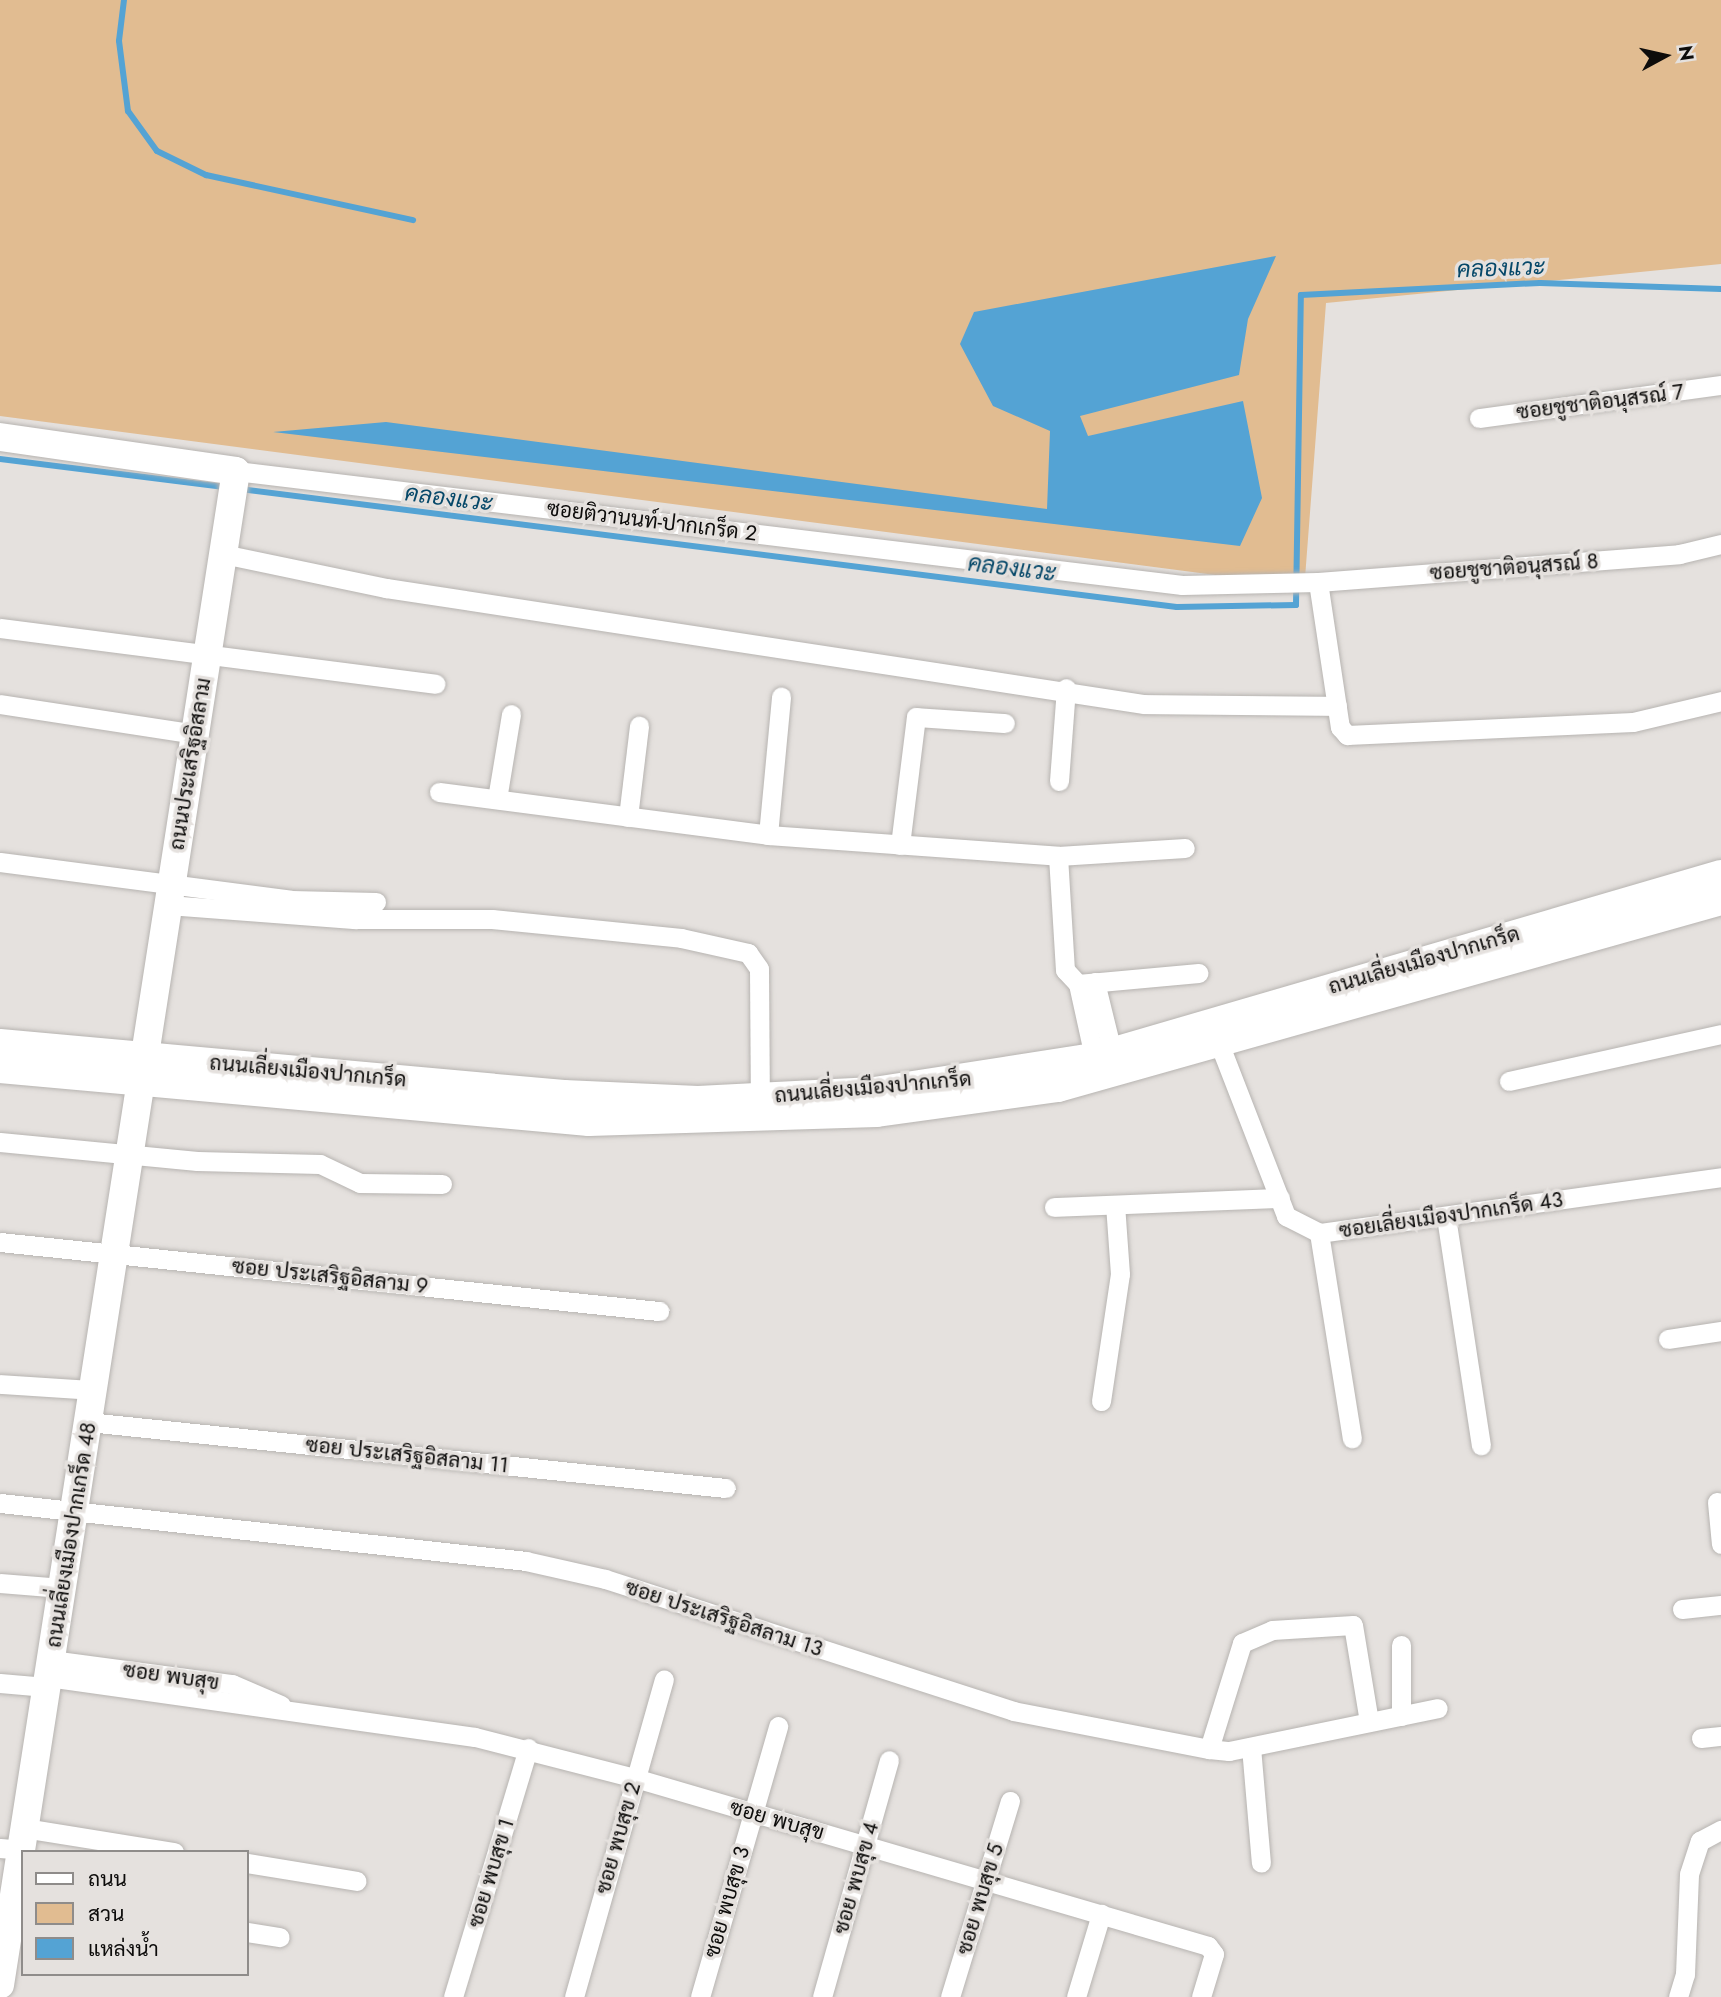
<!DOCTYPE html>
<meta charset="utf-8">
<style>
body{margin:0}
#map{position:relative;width:1721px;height:1997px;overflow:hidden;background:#e5e1de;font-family:Jost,Sarabun,sans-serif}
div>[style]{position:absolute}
.green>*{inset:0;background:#e1bc91}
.water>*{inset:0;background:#54a3d4}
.stream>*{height:6px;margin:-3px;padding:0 3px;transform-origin:3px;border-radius:3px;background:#54a3d4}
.roads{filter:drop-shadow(0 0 2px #b7b4b1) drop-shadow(0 0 2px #b7b4b1)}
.street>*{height:19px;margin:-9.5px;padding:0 9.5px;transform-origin:9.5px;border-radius:9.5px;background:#fff}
.secondary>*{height:28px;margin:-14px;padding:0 14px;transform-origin:14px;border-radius:14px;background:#fff}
span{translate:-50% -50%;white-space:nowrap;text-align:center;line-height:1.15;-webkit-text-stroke:7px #e5e1de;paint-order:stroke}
.street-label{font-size:21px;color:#0d0c0b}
.water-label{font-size:23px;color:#064869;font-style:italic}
.legend{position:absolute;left:21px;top:1850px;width:228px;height:126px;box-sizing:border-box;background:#e5e1de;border:2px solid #8f8c8a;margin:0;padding:9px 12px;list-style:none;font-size:21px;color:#0d0c0b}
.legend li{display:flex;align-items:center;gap:14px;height:35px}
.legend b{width:35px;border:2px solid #8f8c8a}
.north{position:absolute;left:1630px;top:21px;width:70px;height:70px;-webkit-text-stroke:5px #e5e1de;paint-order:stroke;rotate:82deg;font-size:19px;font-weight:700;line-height:28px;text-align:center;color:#0d0c0b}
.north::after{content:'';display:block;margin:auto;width:24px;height:32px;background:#0d0c0b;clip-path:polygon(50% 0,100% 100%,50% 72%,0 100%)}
</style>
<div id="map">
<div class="green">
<div style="clip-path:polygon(0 0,1721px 0,1721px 264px,1326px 303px,1305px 578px,1223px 576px,0 416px)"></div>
</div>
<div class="water">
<div style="clip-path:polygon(1276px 256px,1248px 319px,1239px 375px,1080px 416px,1088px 436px,1243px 401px,1262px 498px,1240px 546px,273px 432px,386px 422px,1047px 509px,1050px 431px,993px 406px,960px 344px,974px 312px)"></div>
</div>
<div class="stream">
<div style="left:124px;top:0;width:41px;rotate:97deg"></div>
<div style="left:119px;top:41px;width:71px;rotate:82.7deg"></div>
<div style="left:128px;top:111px;width:49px;rotate:54.1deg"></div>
<div style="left:157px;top:151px;width:55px;rotate:26.1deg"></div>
<div style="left:206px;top:175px;width:212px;rotate:12.3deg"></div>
<div style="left:0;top:459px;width:228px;rotate:7.1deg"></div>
<div style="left:240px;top:489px;width:944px;rotate:7.18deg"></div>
<div style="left:1177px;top:607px;width:119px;rotate:-1deg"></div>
<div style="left:1296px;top:605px;width:310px;rotate:-89.1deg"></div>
<div style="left:1301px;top:295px;width:239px;rotate:-2.9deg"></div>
<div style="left:1540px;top:283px;width:181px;rotate:1.9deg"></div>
</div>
<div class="roads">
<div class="street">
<div style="left:1479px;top:418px;width:244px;rotate:-7.8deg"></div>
<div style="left:236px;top:471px;width:953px;rotate:6.87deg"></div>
<div style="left:1182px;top:585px;width:136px;rotate:-1.3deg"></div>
<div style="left:1318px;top:582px;width:362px;rotate:-4.4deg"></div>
<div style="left:1679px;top:554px;width:43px;rotate:-13.4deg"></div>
<div style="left:223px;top:554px;width:167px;rotate:11.8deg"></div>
<div style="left:386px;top:588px;width:767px;rotate:8.7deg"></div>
<div style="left:1144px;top:704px;width:193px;rotate:0.6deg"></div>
<div style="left:1318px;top:582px;width:147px;rotate:81.4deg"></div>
<div style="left:1340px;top:727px;width:11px;rotate:49deg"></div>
<div style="left:1347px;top:735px;width:286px;rotate:-2.6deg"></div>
<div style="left:1633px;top:722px;width:90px;rotate:-13.4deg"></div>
<div style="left:0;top:628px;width:439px;rotate:7.3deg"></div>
<div style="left:0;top:704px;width:197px;rotate:8.7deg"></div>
<div style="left:1059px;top:781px;width:93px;rotate:-85.7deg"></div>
<div style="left:439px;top:792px;width:332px;rotate:7.4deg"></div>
<div style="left:768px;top:835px;width:291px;rotate:4.1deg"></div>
<div style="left:1058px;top:856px;width:127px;rotate:-3.6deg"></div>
<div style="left:497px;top:799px;width:86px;rotate:-80.6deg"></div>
<div style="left:628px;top:817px;width:92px;rotate:-83.1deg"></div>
<div style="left:768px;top:835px;width:139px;rotate:-84.6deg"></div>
<div style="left:900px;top:845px;width:129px;rotate:-82.9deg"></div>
<div style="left:916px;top:717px;width:89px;rotate:3.9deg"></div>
<div style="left:1058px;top:856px;width:114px;rotate:86.5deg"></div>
<div style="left:1065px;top:970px;width:19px;rotate:47deg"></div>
<div style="left:1078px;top:984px;width:121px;rotate:-5.2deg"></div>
<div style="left:0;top:862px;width:293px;rotate:7.4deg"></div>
<div style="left:291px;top:900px;width:85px;rotate:1.3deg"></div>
<div style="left:168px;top:905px;width:189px;rotate:4.3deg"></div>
<div style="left:356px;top:919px;width:136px"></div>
<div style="left:492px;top:919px;width:190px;rotate:5.7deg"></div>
<div style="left:681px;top:938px;width:69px;rotate:12.6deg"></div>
<div style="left:748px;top:953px;width:19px;rotate:55deg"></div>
<div style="left:759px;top:969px;width:128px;rotate:89.6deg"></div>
<div style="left:1095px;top:982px;width:71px;rotate:76.2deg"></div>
<div style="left:1078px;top:984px;width:75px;rotate:77.6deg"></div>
<div style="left:1219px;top:1043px;width:186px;rotate:68.8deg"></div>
<div style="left:1286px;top:1216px;width:37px;rotate:27deg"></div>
<div style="left:1319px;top:1233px;width:406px;rotate:-7.9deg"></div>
<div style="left:1509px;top:1081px;width:217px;rotate:-12.5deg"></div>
<div style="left:0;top:1142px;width:198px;rotate:5.5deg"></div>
<div style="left:197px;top:1161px;width:123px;rotate:1.4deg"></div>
<div style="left:320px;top:1164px;width:44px;rotate:25.4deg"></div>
<div style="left:360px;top:1183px;width:82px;rotate:0.7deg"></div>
<div style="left:1054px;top:1207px;width:226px;rotate:-2.3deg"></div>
<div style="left:1446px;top:1217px;width:231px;rotate:81.3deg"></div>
<div style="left:1319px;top:1233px;width:208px;rotate:80.9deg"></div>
<div style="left:0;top:1242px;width:663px;rotate:5.98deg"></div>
<div style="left:1668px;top:1339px;width:54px;rotate:-8.6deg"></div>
<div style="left:0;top:1384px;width:93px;rotate:3.7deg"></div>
<div style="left:1101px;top:1401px;width:128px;rotate:-81.5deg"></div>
<div style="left:1120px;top:1274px;width:69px;rotate:-94.1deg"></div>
<div style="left:88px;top:1422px;width:641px;rotate:5.91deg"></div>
<div style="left:1717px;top:1502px;width:42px;rotate:84.6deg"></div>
<div style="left:0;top:1503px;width:529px;rotate:6.29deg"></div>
<div style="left:526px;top:1561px;width:81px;rotate:12.8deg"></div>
<div style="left:605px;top:1579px;width:429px;rotate:17.9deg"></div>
<div style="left:1013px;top:1711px;width:200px;rotate:11deg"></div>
<div style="left:1209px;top:1749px;width:20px;rotate:6deg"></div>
<div style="left:1229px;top:1751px;width:213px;rotate:-11.6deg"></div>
<div style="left:0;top:1583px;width:62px;rotate:4.6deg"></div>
<div style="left:1682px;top:1609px;width:39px;rotate:-6deg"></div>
<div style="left:1401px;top:1645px;width:71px;rotate:90deg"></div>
<div style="left:51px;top:1660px;width:183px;rotate:7.6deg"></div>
<div style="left:232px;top:1684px;width:53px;rotate:23.2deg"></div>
<div style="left:48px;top:1677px;width:431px;rotate:8deg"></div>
<div style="left:475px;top:1737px;width:165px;rotate:14.4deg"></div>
<div style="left:635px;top:1778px;width:597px;rotate:16.34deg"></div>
<div style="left:1208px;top:1946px;width:10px;rotate:53deg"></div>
<div style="left:1214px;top:1954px;width:45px;rotate:106.8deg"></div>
<div style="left:0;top:1683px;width:46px;rotate:5deg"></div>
<div style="left:1701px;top:1738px;width:20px;rotate:-6deg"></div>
<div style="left:1251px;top:1747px;width:116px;rotate:85.1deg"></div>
<div style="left:1209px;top:1749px;width:111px;rotate:-72.7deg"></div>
<div style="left:1242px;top:1643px;width:33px;rotate:-23deg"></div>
<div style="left:1272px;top:1630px;width:81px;rotate:-3.5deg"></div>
<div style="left:1353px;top:1625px;width:98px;rotate:80.6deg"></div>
<div style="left:24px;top:1828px;width:152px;rotate:9.1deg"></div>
<div style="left:0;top:1848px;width:21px;rotate:5deg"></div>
<div style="left:247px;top:1863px;width:111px;rotate:9.3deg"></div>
<div style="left:247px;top:1932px;width:33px;rotate:9deg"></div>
<div style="left:453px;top:1997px;width:260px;rotate:-73.2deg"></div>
<div style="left:574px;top:1997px;width:330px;rotate:-74.2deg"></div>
<div style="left:700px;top:1997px;width:282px;rotate:-73.9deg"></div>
<div style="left:822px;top:1997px;width:246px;rotate:-74.2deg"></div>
<div style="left:950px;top:1997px;width:205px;rotate:-73deg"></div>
<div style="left:1076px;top:1997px;width:87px;rotate:-73.2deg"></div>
<div style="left:1678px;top:1997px;width:24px;rotate:-73deg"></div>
<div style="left:1685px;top:1974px;width:100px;rotate:-87.7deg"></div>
<div style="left:1689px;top:1874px;width:35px;rotate:-72deg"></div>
<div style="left:1700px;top:1841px;width:24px;rotate:-28deg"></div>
</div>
<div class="secondary">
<div style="left:0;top:437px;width:238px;rotate:8.2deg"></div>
<div style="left:236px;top:471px;width:1532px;rotate:98.86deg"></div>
<div style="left:0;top:1043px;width:566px;rotate:5.17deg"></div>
<div style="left:564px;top:1094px;width:134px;rotate:2.6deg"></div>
<div style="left:698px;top:1100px;width:176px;rotate:-2.9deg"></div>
<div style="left:874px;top:1091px;width:223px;rotate:-8.8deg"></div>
<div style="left:1094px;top:1057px;width:653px;rotate:-16.27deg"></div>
<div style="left:0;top:1069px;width:591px;rotate:5.14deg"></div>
<div style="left:589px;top:1122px;width:288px;rotate:-1.8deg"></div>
<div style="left:877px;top:1113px;width:183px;rotate:-7.9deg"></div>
<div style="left:1058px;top:1088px;width:689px;rotate:-15.75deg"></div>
</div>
</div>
<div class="street-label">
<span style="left:1600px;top:402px;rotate:-7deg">ซอยชูชาติอนุสรณ์ 7</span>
<span style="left:652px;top:521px;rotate:7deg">ซอยติวานนท์-ปากเกร็ด 2</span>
<span style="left:1514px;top:567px;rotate:-4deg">ซอยชูชาติอนุสรณ์ 8</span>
<span style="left:190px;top:764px;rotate:-81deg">ถนนประเสริฐอิสลาม</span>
<span style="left:1424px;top:960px;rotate:-16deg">ถนนเลี่ยงเมืองปากเกร็ด</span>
<span style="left:308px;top:1071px;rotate:5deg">ถนนเลี่ยงเมืองปากเกร็ด</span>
<span style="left:873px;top:1087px;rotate:-5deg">ถนนเลี่ยงเมืองปากเกร็ด</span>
<span style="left:1451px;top:1215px;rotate:-8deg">ซอยเลี่ยงเมืองปากเกร็ด 43</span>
<span style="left:330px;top:1276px;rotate:6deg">ซอย ประเสริฐอิสลาม 9</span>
<span style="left:407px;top:1455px;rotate:6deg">ซอย ประเสริฐอิสลาม 11</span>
<span style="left:71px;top:1535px;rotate:-81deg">ถนนเลี่ยงเมืองปากเกร็ด 48</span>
<span style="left:724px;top:1618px;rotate:18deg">ซอย ประเสริฐอิสลาม 13</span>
<span style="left:171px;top:1676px;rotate:8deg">ซอย พบสุข</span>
<span style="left:777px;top:1820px;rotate:16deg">ซอย พบสุข</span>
<span style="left:618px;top:1838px;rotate:-74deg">ซอย พบสุข 2</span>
<span style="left:491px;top:1873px;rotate:-73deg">ซอย พบสุข 1</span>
<span style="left:856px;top:1878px;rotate:-74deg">ซอย พบสุข 4</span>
<span style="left:980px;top:1899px;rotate:-73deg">ซอย พบสุข 5</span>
<span style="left:727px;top:1902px;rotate:-74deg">ซอย พบสุข 3</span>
</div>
<div class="water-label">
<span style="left:1501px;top:268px;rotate:-2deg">คลองแวะ</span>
<span style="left:449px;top:498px;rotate:7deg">คลองแวะ</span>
<span style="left:1012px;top:568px;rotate:7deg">คลองแวะ</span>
</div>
<ul class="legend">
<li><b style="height:9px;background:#fff"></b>ถนน</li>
<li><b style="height:19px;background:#e1bc91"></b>สวน</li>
<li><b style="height:19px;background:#54a3d4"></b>แหล่งน้ำ</li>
</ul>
<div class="north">N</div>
</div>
